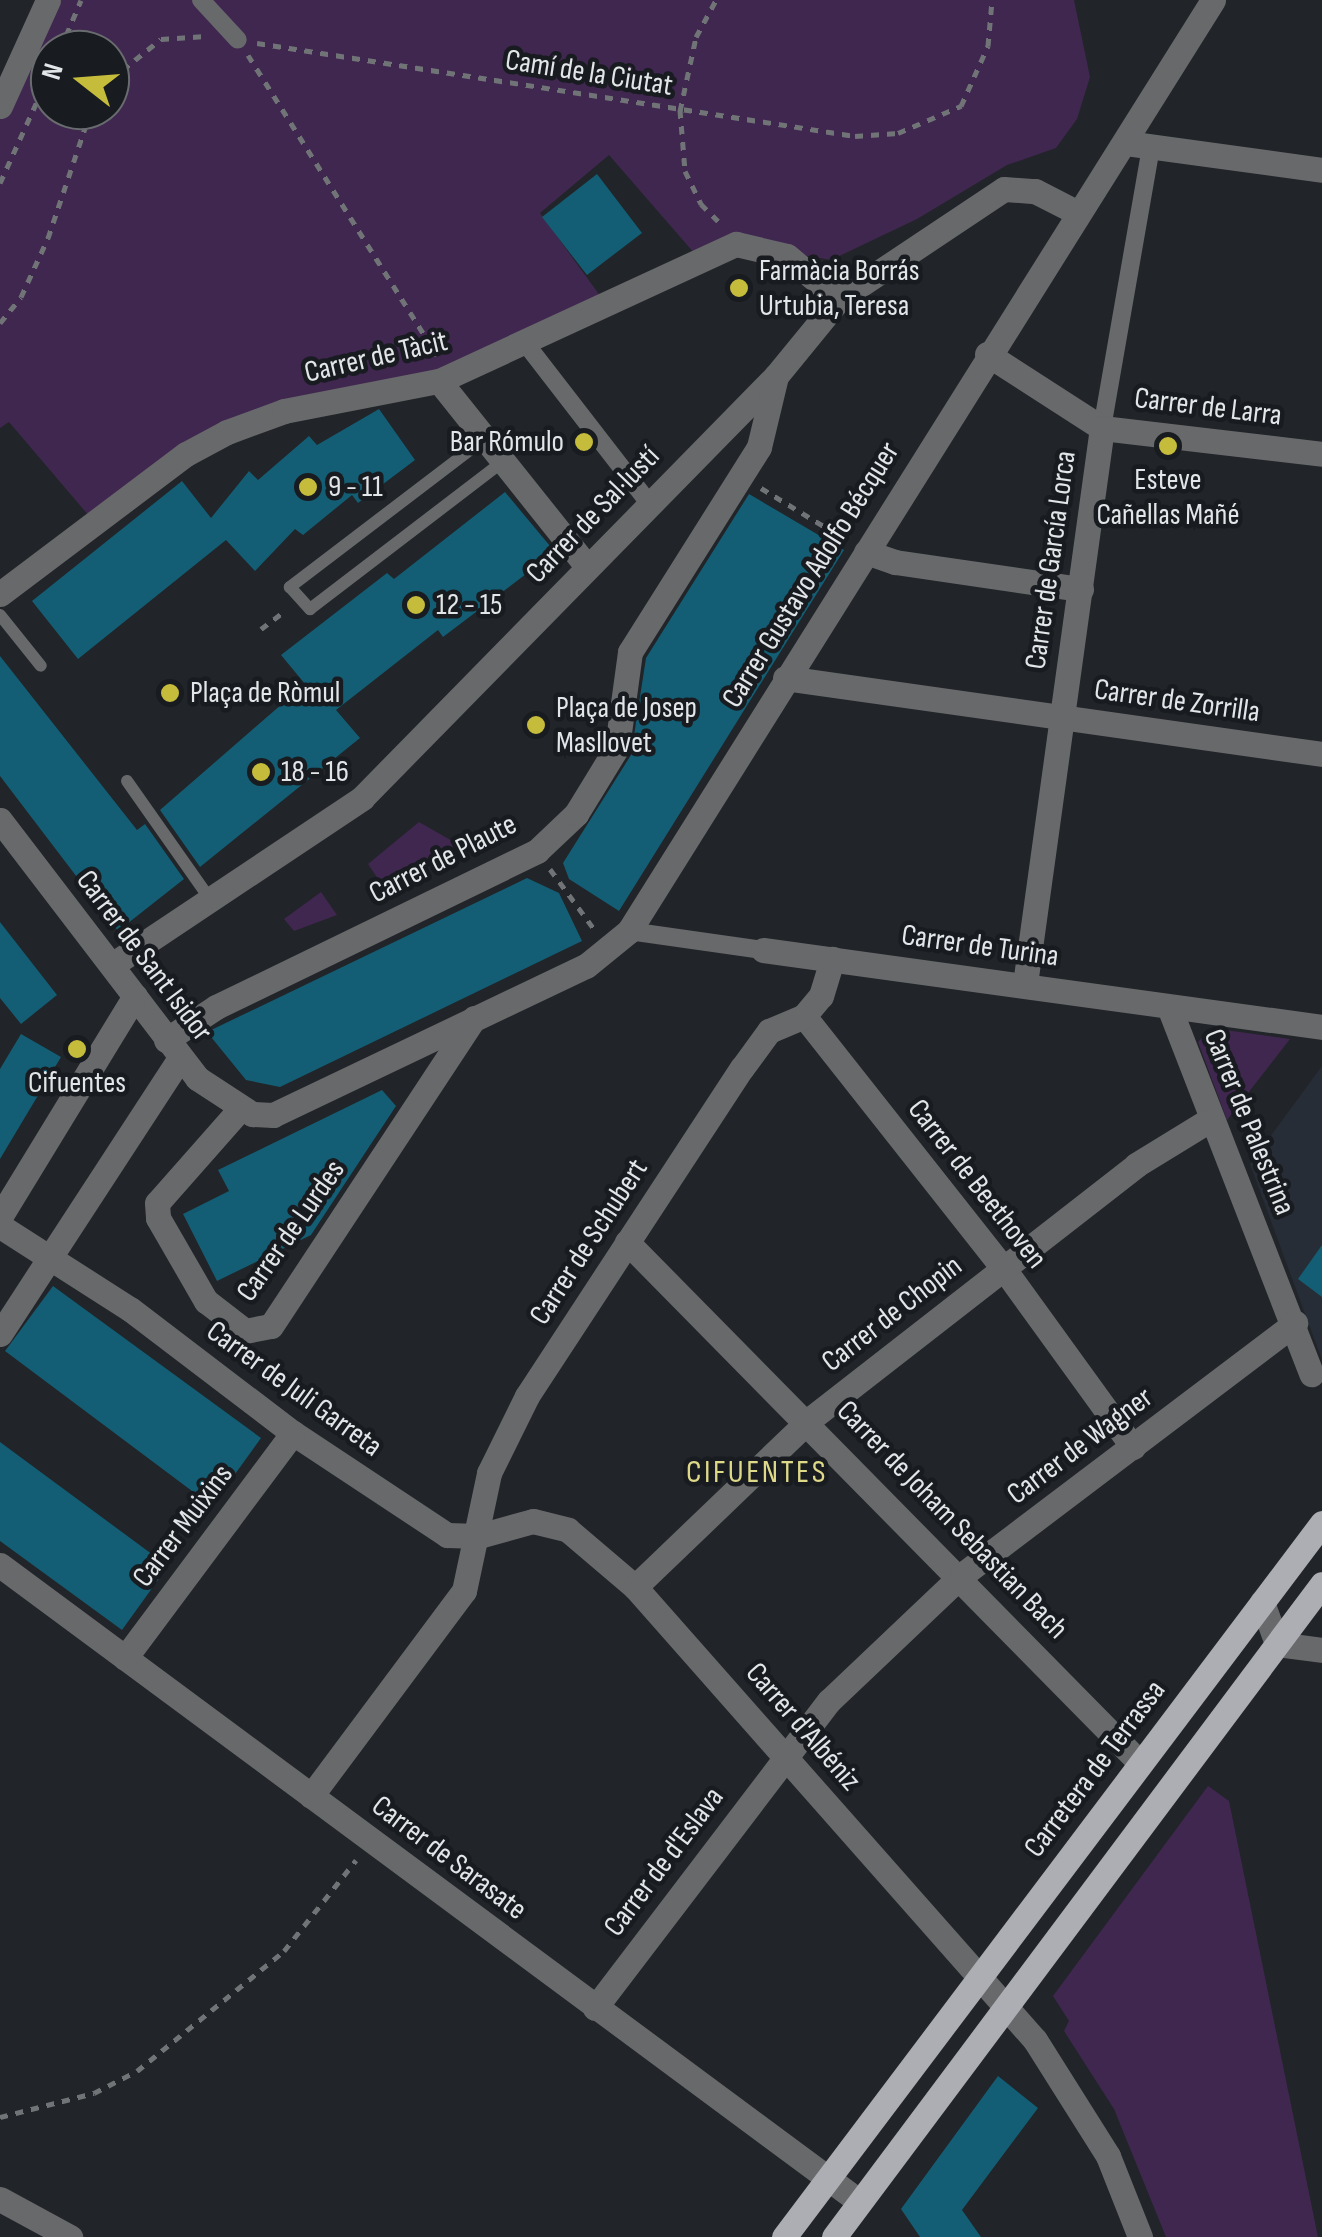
<!DOCTYPE html>
<meta charset="utf-8">
<style>
body{margin:0}
#map{position:relative;width:1322px;height:2237px;overflow:hidden;background:#212428;font-family:"Sofia Sans Condensed",sans-serif}
div>[style]{position:absolute}
.built>*{inset:0;background:#262d36}
.green>*{inset:0;background:#402750}
.building>*{inset:0;background:#135e74}
.path>*{height:5px;margin-top:-2.5px;transform-origin:0;background:repeating-linear-gradient(90deg,#717477 0 8px,transparent 0 16px)}
.service>*{height:12px;margin:-6px;padding:0 6px;transform-origin:6px;border-radius:6px;background:#68696b}
.pedestrian>*{height:18px;margin:-9px;padding:0 9px;transform-origin:9px;border-radius:9px;background:#68696b}
.minor>*{height:25px;margin:-12.5px;padding:0 12.5px;transform-origin:12.5px;border-radius:12.5px;background:#68696b}
.tertiary>*{height:25px;margin:-12.5px;padding:0 12.5px;transform-origin:12.5px;border-radius:12.5px;background:#68696b}
.primary>*{height:25px;margin:-12.5px;padding:0 12.5px;transform-origin:12.5px;border-radius:12.5px;background:#adaeb3}
.dots>*{width:28px;height:28px;translate:-50% -50%;box-sizing:border-box;border:5px solid #181b1f;border-radius:50%}
span{translate:-50% -50%;white-space:nowrap;text-align:center;line-height:1.15;-webkit-text-stroke:9px #181b1f;paint-order:stroke}
.street-label{font-size:30px;color:#e3e6e8}
.poi-label{font-size:30px;color:#e3e6e8}
.left{translate:0 -50%;text-align:left}
.right{translate:-100% -50%;text-align:right}
.neighbourhood-label{font-size:32px;color:#ded889;letter-spacing:2.5px}
.north{position:absolute;left:30px;top:30px;width:100px;height:100px;box-sizing:border-box;background:#181b1f;border:2px solid #696c6f;border-radius:50%;rotate:287deg;font-size:28px;font-weight:700;line-height:40px;text-align:center;color:#e3e6e8}
.north::after{content:'';display:block;margin:auto;width:35px;height:45px;background:#c6bc3c;clip-path:polygon(50% 0,100% 100%,50% 72%,0 100%)}
</style>
<div id="map">
<div class="built">
<div style="clip-path:polygon(1322px 1066px,1322px 1360px,1250px 1164px)"></div>
</div>
<div class="green">
<div style="clip-path:polygon(evenodd,48px 0,1074px 0,1090px 77px,1077px 119px,1056px 148px,1007px 165px,917px 219px,831px 260px,769px 249px,701px 261px,609px 155px,540px 213px,601px 297px,526px 344px,227px 432px,95px 523px,9px 422px,0 428px,0 106px,48px 0,50px 50px,110px 50px,110px 110px,50px 110px,50px 50px)"></div>
<div style="clip-path:polygon(419px 822px,468px 850px,384px 888px,368px 864px)"></div>
<div style="clip-path:polygon(321px 892px,337px 915px,294px 931px,284px 919px)"></div>
<div style="clip-path:polygon(1211px 1028px,1290px 1039px,1227px 1120px,1198px 1042px)"></div>
<div style="clip-path:polygon(1208px 1786px,1229px 1801px,1318px 2237px,1166px 2237px,1114px 2109px,1064px 2031px,1069px 2021px,1053px 1996px)"></div>
</div>
<div class="building">
<div style="clip-path:polygon(597px 174px,642px 233px,587px 275px,542px 217px)"></div>
<div style="clip-path:polygon(379px 409px,415px 460px,358px 503px,352px 495px,303px 535px,295px 529px,255px 571px,226px 540px,78px 659px,32px 601px,182px 481px,211px 518px,249px 471px,258px 480px,309px 436px,317px 445px)"></div>
<div style="clip-path:polygon(505px 492px,555px 552px,443px 637px,438px 630px,336px 710px,360px 738px,200px 867px,160px 810px,305px 684px,281px 655px,387px 573px,394px 579px)"></div>
<div style="clip-path:polygon(749px 494px,844px 550px,619px 911px,569px 879px,563px 863px,631px 755px,646px 658px)"></div>
<div style="clip-path:polygon(0 656px,137px 830px,145px 824px,184px 879px,118px 931px,0 776px)"></div>
<div style="clip-path:polygon(527px 878px,559px 893px,582px 941px,280px 1087px,246px 1080px,207px 1032px)"></div>
<div style="clip-path:polygon(0 922px,57px 995px,21px 1024px,0 998px)"></div>
<div style="clip-path:polygon(21px 1034px,61px 1057px,0 1159px,0 1069px)"></div>
<div style="clip-path:polygon(382px 1090px,396px 1106px,311px 1235px,217px 1281px,183px 1214px,229px 1191px,218px 1170px)"></div>
<div style="clip-path:polygon(1322px 1245px,1322px 1297px,1298px 1279px)"></div>
<div style="clip-path:polygon(53px 1286px,261px 1438px,212px 1506px,5px 1351px)"></div>
<div style="clip-path:polygon(0 1442px,168px 1566px,122px 1630px,0 1541px)"></div>
<div style="clip-path:polygon(998px 2076px,1038px 2108px,962px 2210px,981px 2237px,920px 2237px,901px 2209px)"></div>
</div>
<div class="path">
<div style="left:257px;top:43px;width:605px;rotate:8.84deg"></div>
<div style="left:855px;top:136px;width:43px;rotate:-4deg"></div>
<div style="left:898px;top:133px;width:69px;rotate:-23.2deg"></div>
<div style="left:961px;top:106px;width:66px;rotate:-65.8deg"></div>
<div style="left:988px;top:46px;width:46px;rotate:-85deg"></div>
<div style="left:60px;top:50px;width:54px;rotate:-67.2deg"></div>
<div style="left:248px;top:55px;width:355px;rotate:57.8deg"></div>
<div style="left:110px;top:80px;width:65px;rotate:-38.8deg"></div>
<div style="left:161px;top:39px;width:45px;rotate:-3.8deg"></div>
<div style="left:680px;top:110px;width:61px;rotate:85.3deg"></div>
<div style="left:685px;top:171px;width:37px;rotate:64deg"></div>
<div style="left:701px;top:204px;width:28px;rotate:45deg"></div>
<div style="left:680px;top:111px;width:76px;rotate:-77.8deg"></div>
<div style="left:696px;top:37px;width:42px;rotate:-61.6deg"></div>
<div style="left:0;top:183px;width:121px;rotate:-65.6deg"></div>
<div style="left:0;top:323px;width:33px;rotate:-51deg"></div>
<div style="left:21px;top:297px;width:65px;rotate:-65.4deg"></div>
<div style="left:48px;top:238px;width:135px;rotate:-71.4deg"></div>
<div style="left:761px;top:488px;width:98px;rotate:31.3deg"></div>
<div style="left:261px;top:629px;width:31px;rotate:-37deg"></div>
<div style="left:550px;top:869px;width:74px;rotate:53.7deg"></div>
<div style="left:0;top:2117px;width:97px;rotate:-14.3deg"></div>
<div style="left:94px;top:2093px;width:48px;rotate:-27.1deg"></div>
<div style="left:137px;top:2071px;width:190px;rotate:-39.2deg"></div>
<div style="left:284px;top:1951px;width:116px;rotate:-51.6deg"></div>
</div>
<div class="service">
<div style="left:483px;top:440px;width:243px;rotate:142.7deg"></div>
<div style="left:290px;top:587px;width:30px;rotate:48deg"></div>
<div style="left:310px;top:609px;width:242px;rotate:-37.4deg"></div>
<div style="left:0;top:615px;width:65px;rotate:51.2deg"></div>
<div style="left:127px;top:781px;width:144px;rotate:54.9deg"></div>
</div>
<div class="pedestrian">
<div style="left:201px;top:0;width:54px;rotate:47.2deg"></div>
<div style="left:526px;top:344px;width:201px;rotate:52.3deg"></div>
<div style="left:1102px;top:428px;width:286px;rotate:-80.1deg"></div>
<div style="left:629px;top:931px;width:135px;rotate:8.1deg"></div>
</div>
<div class="minor">
<div style="left:0;top:106px;width:116px;rotate:-65.6deg"></div>
<div style="left:1126px;top:143px;width:198px;rotate:7.8deg"></div>
<div style="left:987px;top:354px;width:137px;rotate:32.8deg"></div>
<div style="left:1102px;top:428px;width:222px;rotate:6.7deg"></div>
<div style="left:439px;top:381px;width:236px;rotate:51.4deg"></div>
<div style="left:866px;top:552px;width:31px;rotate:19deg"></div>
<div style="left:895px;top:562px;width:188px;rotate:8.3deg"></div>
<div style="left:0;top:594px;width:233px;rotate:-37deg"></div>
<div style="left:186px;top:454px;width:47px;rotate:-28.2deg"></div>
<div style="left:227px;top:432px;width:61px;rotate:-20.2deg"></div>
<div style="left:284px;top:411px;width:158px;rotate:-11deg"></div>
<div style="left:439px;top:381px;width:327px;rotate:-24.8deg"></div>
<div style="left:736px;top:244px;width:52px;rotate:13.2deg"></div>
<div style="left:787px;top:256px;width:67px;rotate:39.6deg"></div>
<div style="left:785px;top:678px;width:542px;rotate:8.06deg"></div>
<div style="left:0;top:820px;width:325px;rotate:52.6deg"></div>
<div style="left:197px;top:1078px;width:66px;rotate:33.2deg"></div>
<div style="left:252px;top:1114px;width:21px;rotate:3deg"></div>
<div style="left:273px;top:1115px;width:347px;rotate:-25.5deg"></div>
<div style="left:586px;top:966px;width:55px;rotate:-39.1deg"></div>
<div style="left:629px;top:931px;width:1099px;rotate:-57.9deg"></div>
<div style="left:763px;top:950px;width:564px;rotate:7.84deg"></div>
<div style="left:112px;top:965px;width:301px;rotate:-33.7deg"></div>
<div style="left:362px;top:798px;width:591px;rotate:-45.55deg"></div>
<div style="left:776px;top:376px;width:99px;rotate:-50.7deg"></div>
<div style="left:839px;top:299px;width:198px;rotate:-33.7deg"></div>
<div style="left:1004px;top:189px;width:31px;rotate:4deg"></div>
<div style="left:1035px;top:191px;width:48px;rotate:27.1deg"></div>
<div style="left:1025px;top:984px;width:561px;rotate:-82.12deg"></div>
<div style="left:1169px;top:1007px;width:394px;rotate:68.8deg"></div>
<div style="left:804px;top:1016px;width:323px;rotate:51.7deg"></div>
<div style="left:1004px;top:1269px;width:220px;rotate:54.1deg"></div>
<div style="left:240px;top:1109px;width:125px;rotate:131.4deg"></div>
<div style="left:157px;top:1203px;width:15px;rotate:86deg"></div>
<div style="left:158px;top:1218px;width:96px;rotate:60deg"></div>
<div style="left:206px;top:1301px;width:49px;rotate:37.6deg"></div>
<div style="left:245px;top:1331px;width:26px;rotate:-11deg"></div>
<div style="left:271px;top:1326px;width:369px;rotate:-56.6deg"></div>
<div style="left:0;top:1226px;width:154px;rotate:32.6deg"></div>
<div style="left:130px;top:1309px;width:205px;rotate:37.3deg"></div>
<div style="left:293px;top:1433px;width:185px;rotate:33.5deg"></div>
<div style="left:447px;top:1535px;width:32px;rotate:2deg"></div>
<div style="left:479px;top:1536px;width:56px;rotate:-15.5deg"></div>
<div style="left:533px;top:1521px;width:36px;rotate:14deg"></div>
<div style="left:568px;top:1530px;width:88px;rotate:40.4deg"></div>
<div style="left:635px;top:1587px;width:604px;rotate:48.56deg"></div>
<div style="left:1035px;top:2040px;width:137px;rotate:57.8deg"></div>
<div style="left:1108px;top:2156px;width:87px;rotate:68.4deg"></div>
<div style="left:627px;top:1242px;width:731px;rotate:45.44deg"></div>
<div style="left:0;top:1565px;width:1070px;rotate:36.53deg"></div>
<div style="left:635px;top:1587px;width:241px;rotate:-43.8deg"></div>
<div style="left:809px;top:1420px;width:415px;rotate:-37.9deg"></div>
<div style="left:1136px;top:1165px;width:88px;rotate:-31.5deg"></div>
<div style="left:1262px;top:1602px;width:45px;rotate:70.3deg"></div>
<div style="left:1277px;top:1644px;width:45px;rotate:7.6deg"></div>
<div style="left:125px;top:1658px;width:281px;rotate:-53.3deg"></div>
<div style="left:311px;top:1796px;width:256px;rotate:-53.3deg"></div>
<div style="left:464px;top:1591px;width:121px;rotate:-78deg"></div>
<div style="left:489px;top:1473px;width:86px;rotate:-63.7deg"></div>
<div style="left:527px;top:1396px;width:392px;rotate:-56.8deg"></div>
<div style="left:742px;top:1068px;width:46px;rotate:-53.9deg"></div>
<div style="left:769px;top:1031px;width:38px;rotate:-23deg"></div>
<div style="left:804px;top:1016px;width:26px;rotate:-50deg"></div>
<div style="left:821px;top:996px;width:39px;rotate:-73deg"></div>
<div style="left:595px;top:2008px;width:386px;rotate:-52.7deg"></div>
<div style="left:829px;top:1701px;width:183px;rotate:-43.5deg"></div>
<div style="left:962px;top:1575px;width:418px;rotate:-37.1deg"></div>
</div>
<div class="tertiary">
<div style="left:166px;top:1040px;width:60px;rotate:-33.4deg"></div>
<div style="left:216px;top:1007px;width:357px;rotate:-25.9deg"></div>
<div style="left:537px;top:851px;width:54px;rotate:-43.5deg"></div>
<div style="left:576px;top:814px;width:79px;rotate:-58.5deg"></div>
<div style="left:617px;top:747px;width:96px;rotate:-82.2deg"></div>
<div style="left:630px;top:652px;width:242px;rotate:-57.8deg"></div>
<div style="left:759px;top:447px;width:73px;rotate:-76.5deg"></div>
<div style="left:0;top:1217px;width:259px;rotate:-58.6deg"></div>
<div style="left:0;top:1334px;width:330px;rotate:-56.9deg"></div>
<div style="left:0;top:2199px;width:80px;rotate:28.5deg"></div>
</div>
<div class="primary">
<div style="left:784px;top:2237px;width:894px;rotate:-53deg"></div>
<div style="left:834px;top:2237px;width:815px;rotate:-53.23deg"></div>
</div>
<div class="dots">
<div style="left:739px;top:288px;background:#c6bc3c"></div>
<div style="left:584px;top:442px;background:#c6bc3c"></div>
<div style="left:1168px;top:446px;background:#c6bc3c"></div>
<div style="left:308px;top:487px;background:#c6bc3c"></div>
<div style="left:416px;top:605px;background:#c6bc3c"></div>
<div style="left:170px;top:693px;background:#c6bc3c"></div>
<div style="left:536px;top:725px;background:#c6bc3c"></div>
<div style="left:261px;top:772px;background:#c6bc3c"></div>
<div style="left:77px;top:1049px;background:#c6bc3c"></div>
</div>
<div class="street-label">
<span style="left:589px;top:73px;rotate:9deg">Camí de la Ciutat</span>
<span style="left:376px;top:357px;rotate:-13deg">Carrer de Tàcit</span>
<span style="left:1208px;top:407px;rotate:7deg">Carrer de Larra</span>
<span style="left:593px;top:515px;rotate:-46deg">Carrer de Sal·lustí</span>
<span style="left:1051px;top:560px;rotate:-82deg">Carrer de García Lorca</span>
<span style="left:811px;top:575px;rotate:-58deg">Carrer Gustavo Adolfo Bécquer</span>
<span style="left:1177px;top:701px;rotate:8deg">Carrer de Zorrilla</span>
<span style="left:443px;top:859px;rotate:-27deg">Carrer de Plaute</span>
<span style="left:980px;top:946px;rotate:8deg">Carrer de Turina</span>
<span style="left:144px;top:956px;rotate:53deg">Carrer de Sant Isidor</span>
<span style="left:1249px;top:1122px;rotate:68deg">Carrer de Palestrina</span>
<span style="left:977px;top:1184px;rotate:52deg">Carrer de Beethoven</span>
<span style="left:291px;top:1231px;rotate:-55deg">Carrer de Lurdes</span>
<span style="left:589px;top:1242px;rotate:-57deg">Carrer de Schubert</span>
<span style="left:892px;top:1314px;rotate:-38deg">Carrer de Chopin</span>
<span style="left:294px;top:1389px;rotate:36deg">Carrer de Juli Garreta</span>
<span style="left:1080px;top:1446px;rotate:-37deg">Carrer de Wagner</span>
<span style="left:952px;top:1520px;rotate:46deg">Carrer de Joham Sebastian Bach</span>
<span style="left:183px;top:1526px;rotate:-53deg">Carrer Muixins</span>
<span style="left:803px;top:1727px;rotate:49deg">Carrer d'Albéniz</span>
<span style="left:1095px;top:1769px;rotate:-53deg">Carretera de Terrassa</span>
<span style="left:449px;top:1858px;rotate:37deg">Carrer de Sarasate</span>
<span style="left:664px;top:1862px;rotate:-53deg">Carrer de d'Eslava</span>
</div>
<div class="poi-label">
<span class="left" style="left:759px;top:288px">Farmàcia Borrás<br>Urtubia, Teresa</span>
<span class="right" style="left:564px;top:442px">Bar Rómulo</span>
<span style="left:1168px;top:497px">Esteve<br>Cañellas Mañé</span>
<span class="left" style="left:328px;top:487px">9 - 11</span>
<span class="left" style="left:436px;top:605px">12 - 15</span>
<span class="left" style="left:190px;top:693px">Plaça de Ròmul</span>
<span class="left" style="left:556px;top:725px">Plaça de Josep<br>Masllovet</span>
<span class="left" style="left:281px;top:772px">18 - 16</span>
<span style="left:77px;top:1083px">Cifuentes</span>
</div>
<div class="neighbourhood-label">
<span style="left:757px;top:1473px">CIFUENTES</span>
</div>
<div class="north">N</div>
</div>
